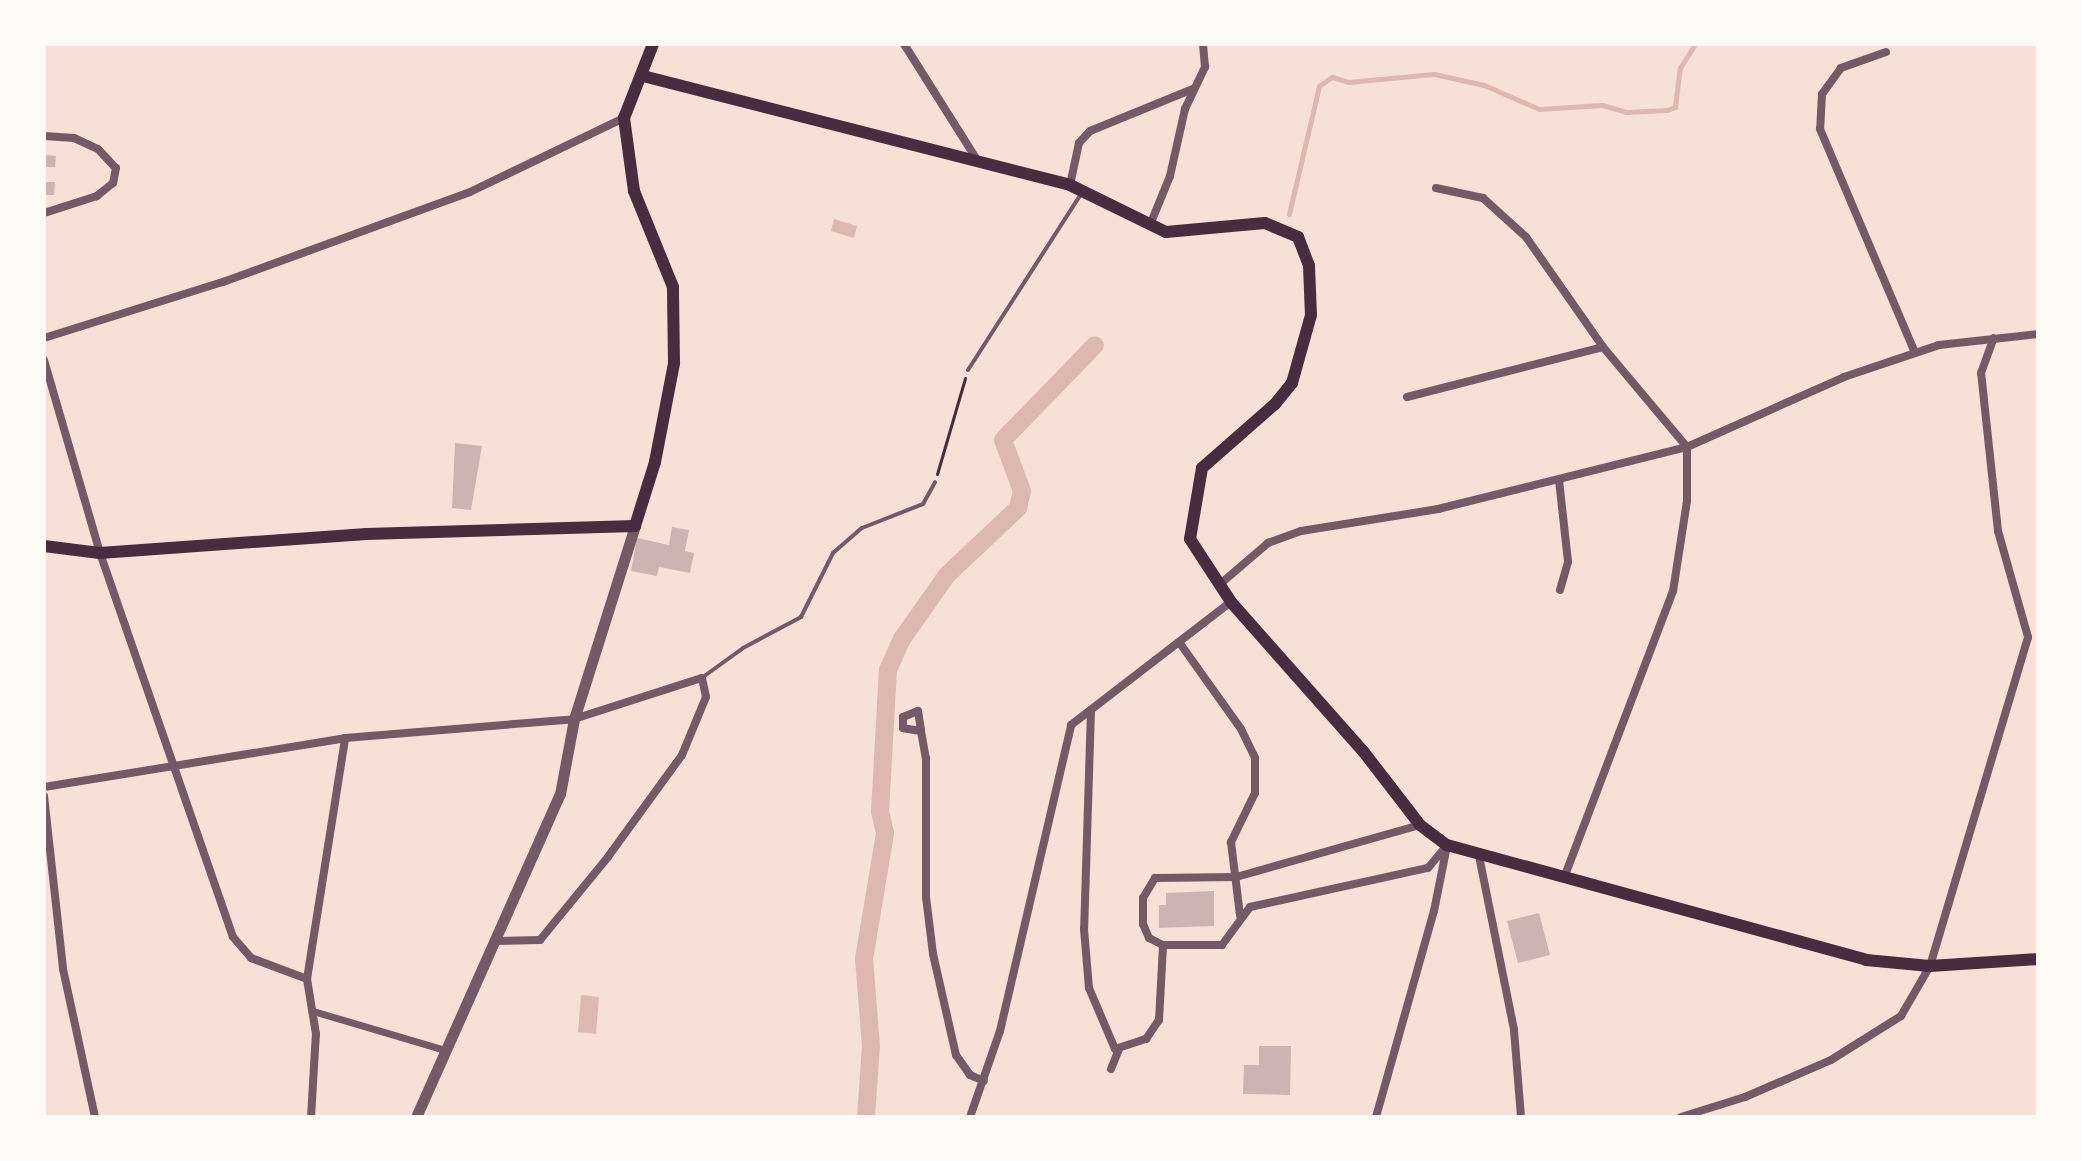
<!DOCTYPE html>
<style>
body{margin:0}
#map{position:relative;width:2082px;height:1161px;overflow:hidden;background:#f7e1d7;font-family:Lora,serif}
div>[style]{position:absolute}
.water>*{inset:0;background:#dcb8b0}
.stream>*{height:5px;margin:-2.5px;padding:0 2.5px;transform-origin:2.5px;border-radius:2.5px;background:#dcb8b0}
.canal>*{height:18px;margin:-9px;padding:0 9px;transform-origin:9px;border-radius:9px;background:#dcb8b0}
.building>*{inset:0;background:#ccb4b1}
.path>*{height:3px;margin:-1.5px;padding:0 1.5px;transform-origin:1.5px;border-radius:1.5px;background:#4a2c40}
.service>*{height:4px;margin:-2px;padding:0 2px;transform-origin:2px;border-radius:2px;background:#755966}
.pedestrian>*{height:7px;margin:-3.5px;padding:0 3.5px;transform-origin:3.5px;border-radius:3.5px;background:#755966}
.minor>*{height:8px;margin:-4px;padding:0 4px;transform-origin:4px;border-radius:4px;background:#755966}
.tertiary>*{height:11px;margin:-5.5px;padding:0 5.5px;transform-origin:5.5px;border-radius:5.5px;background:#755966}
.secondary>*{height:12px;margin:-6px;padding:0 6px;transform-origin:6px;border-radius:6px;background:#4a2c40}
span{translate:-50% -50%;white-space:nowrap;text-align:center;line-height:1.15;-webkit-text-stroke:8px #fffaf5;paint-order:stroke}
.frame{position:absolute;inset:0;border:46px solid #fffaf5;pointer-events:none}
</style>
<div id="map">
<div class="water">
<div style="clip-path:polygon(834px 219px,857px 226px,854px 238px,831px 231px)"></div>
<div style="clip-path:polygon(581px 995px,599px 997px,596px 1034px,578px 1032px)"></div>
</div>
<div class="stream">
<div style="left:1289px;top:214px;width:131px;rotate:-76.8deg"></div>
<div style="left:1319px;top:86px;width:16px;rotate:-35deg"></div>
<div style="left:1332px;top:77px;width:17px;rotate:17deg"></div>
<div style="left:1348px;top:82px;width:86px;rotate:-5.3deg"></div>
<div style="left:1434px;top:74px;width:51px;rotate:12.4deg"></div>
<div style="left:1484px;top:85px;width:60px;rotate:23.6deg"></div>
<div style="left:1539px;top:109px;width:63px;rotate:-3.6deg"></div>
<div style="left:1602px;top:105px;width:25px;rotate:16deg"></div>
<div style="left:1626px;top:112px;width:41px;rotate:-2.8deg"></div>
<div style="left:1667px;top:110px;width:9px;rotate:-21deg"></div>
<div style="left:1675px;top:107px;width:39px;rotate:-83deg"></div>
<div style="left:1680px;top:68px;width:28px;rotate:-58deg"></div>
</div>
<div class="canal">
<div style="left:866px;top:1117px;width:71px;rotate:-86deg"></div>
<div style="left:871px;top:1046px;width:87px;rotate:-94.6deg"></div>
<div style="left:864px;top:959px;width:128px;rotate:-80.5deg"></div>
<div style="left:885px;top:833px;width:22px;rotate:-103deg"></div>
<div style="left:880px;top:812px;width:142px;rotate:-86.8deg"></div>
<div style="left:888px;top:670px;width:34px;rotate:-66deg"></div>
<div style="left:902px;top:639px;width:78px;rotate:-54.9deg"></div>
<div style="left:947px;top:575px;width:98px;rotate:-43.3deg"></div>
<div style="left:1018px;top:508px;width:17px;rotate:-77deg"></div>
<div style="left:1022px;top:491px;width:54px;rotate:-110.4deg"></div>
<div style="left:1003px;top:440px;width:132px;rotate:-45.9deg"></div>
</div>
<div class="building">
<div style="clip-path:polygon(44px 155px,56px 156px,55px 167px,44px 167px)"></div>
<div style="clip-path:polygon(44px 182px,55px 182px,54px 195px,44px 195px)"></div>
<div style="clip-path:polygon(455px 443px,482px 446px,471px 510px,452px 508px)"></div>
<div style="clip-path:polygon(672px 527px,689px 530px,685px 551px,694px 553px,690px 573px,659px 567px,657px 576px,631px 571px,637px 538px,669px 545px)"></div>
<div style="clip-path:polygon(1214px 891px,1214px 926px,1159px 928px,1159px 905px,1166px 905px,1166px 893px)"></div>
<div style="clip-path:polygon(1539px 913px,1550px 955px,1518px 963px,1507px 921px)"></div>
<div style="clip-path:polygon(1259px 1046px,1291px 1046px,1290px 1095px,1243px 1094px,1244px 1065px,1259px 1065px)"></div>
</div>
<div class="path">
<div style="left:937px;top:474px;width:100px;rotate:-73.7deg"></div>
</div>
<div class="service">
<div style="left:968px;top:370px;width:209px;rotate:-57.3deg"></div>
<div style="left:703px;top:677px;width:49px;rotate:-35.9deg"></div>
<div style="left:743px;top:648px;width:66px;rotate:-28.1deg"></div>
<div style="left:801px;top:617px;width:72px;rotate:-63.4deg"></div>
<div style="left:833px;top:553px;width:38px;rotate:-41deg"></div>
<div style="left:862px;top:528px;width:66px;rotate:-21.5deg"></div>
<div style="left:923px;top:504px;width:25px;rotate:-61deg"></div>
</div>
<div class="pedestrian">
<div style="left:313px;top:1011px;width:138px;rotate:16.5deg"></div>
</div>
<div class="minor">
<div style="left:904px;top:44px;width:137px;rotate:57.8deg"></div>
<div style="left:1886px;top:52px;width:48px;rotate:160.4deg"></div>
<div style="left:1841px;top:68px;width:32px;rotate:126deg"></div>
<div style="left:1822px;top:94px;width:35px;rotate:93deg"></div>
<div style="left:1820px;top:129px;width:243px;rotate:67deg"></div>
<div style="left:44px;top:136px;width:30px;rotate:4deg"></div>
<div style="left:74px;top:138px;width:26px;rotate:25deg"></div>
<div style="left:98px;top:149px;width:26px;rotate:47deg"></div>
<div style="left:116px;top:168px;width:15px;rotate:101deg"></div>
<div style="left:113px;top:183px;width:21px;rotate:141deg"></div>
<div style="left:97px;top:196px;width:56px;rotate:162.2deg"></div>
<div style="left:1070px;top:185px;width:43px;rotate:-77.9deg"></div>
<div style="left:1079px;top:143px;width:16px;rotate:-47deg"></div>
<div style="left:1090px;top:131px;width:111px;rotate:-22.2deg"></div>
<div style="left:1436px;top:188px;width:48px;rotate:12deg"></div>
<div style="left:1483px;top:198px;width:58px;rotate:42.2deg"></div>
<div style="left:1526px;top:237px;width:134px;rotate:55deg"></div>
<div style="left:1603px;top:347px;width:131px;rotate:50deg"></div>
<div style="left:1687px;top:447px;width:54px;rotate:90deg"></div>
<div style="left:1687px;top:501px;width:91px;rotate:98.8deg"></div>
<div style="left:1673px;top:591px;width:307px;rotate:110.8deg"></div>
<div style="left:1150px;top:225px;width:53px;rotate:-67.8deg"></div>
<div style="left:1170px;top:176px;width:69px;rotate:-77.4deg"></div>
<div style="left:1185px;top:109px;width:47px;rotate:-64.5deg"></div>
<div style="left:1205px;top:67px;width:23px;rotate:-95deg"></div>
<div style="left:44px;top:338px;width:188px;rotate:-17.4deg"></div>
<div style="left:223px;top:282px;width:263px;rotate:-20deg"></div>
<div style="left:470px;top:192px;width:171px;rotate:-25.7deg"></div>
<div style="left:44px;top:360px;width:201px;rotate:73.8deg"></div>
<div style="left:100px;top:553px;width:406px;rotate:70.9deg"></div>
<div style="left:233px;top:937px;width:28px;rotate:49deg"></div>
<div style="left:251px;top:958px;width:60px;rotate:20.6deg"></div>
<div style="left:1407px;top:397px;width:202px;rotate:-14.3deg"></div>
<div style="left:1559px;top:480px;width:82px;rotate:83.7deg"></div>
<div style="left:1568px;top:562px;width:29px;rotate:106deg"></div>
<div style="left:1219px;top:585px;width:65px;rotate:-40.6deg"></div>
<div style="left:1268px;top:543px;width:35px;rotate:-20deg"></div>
<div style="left:1301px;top:531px;width:139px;rotate:-9.1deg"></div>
<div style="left:1438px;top:509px;width:257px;rotate:-14deg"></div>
<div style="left:1687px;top:447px;width:172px;rotate:-24deg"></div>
<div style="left:1844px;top:377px;width:100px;rotate:-18.6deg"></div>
<div style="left:1939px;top:345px;width:100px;rotate:-6.3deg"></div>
<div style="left:1179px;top:642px;width:107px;rotate:54.5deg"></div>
<div style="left:1241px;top:729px;width:32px;rotate:64deg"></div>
<div style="left:1255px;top:758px;width:35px;rotate:90deg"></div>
<div style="left:1255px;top:793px;width:55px;rotate:116.1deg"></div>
<div style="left:1231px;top:842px;width:74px;rotate:83deg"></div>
<div style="left:1091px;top:710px;width:219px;rotate:91.8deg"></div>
<div style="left:1084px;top:929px;width:59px;rotate:85.2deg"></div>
<div style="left:1089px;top:988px;width:66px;rotate:66.9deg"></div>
<div style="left:1115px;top:1049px;width:33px;rotate:-18deg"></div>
<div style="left:1146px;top:1039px;width:23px;rotate:-56deg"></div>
<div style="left:1159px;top:1020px;width:75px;rotate:-86.9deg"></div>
<div style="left:921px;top:731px;width:18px;rotate:-171deg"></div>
<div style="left:903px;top:728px;width:11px;rotate:-90deg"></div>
<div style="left:903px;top:717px;width:16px;rotate:-22deg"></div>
<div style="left:918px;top:711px;width:20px;rotate:81deg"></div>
<div style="left:921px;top:731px;width:27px;rotate:80deg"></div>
<div style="left:926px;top:758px;width:139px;rotate:90deg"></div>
<div style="left:926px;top:897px;width:57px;rotate:83deg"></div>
<div style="left:933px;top:954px;width:104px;rotate:77.2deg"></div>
<div style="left:956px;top:1055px;width:24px;rotate:55deg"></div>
<div style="left:970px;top:1075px;width:15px;rotate:23deg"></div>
<div style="left:44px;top:787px;width:305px;rotate:-9.2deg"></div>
<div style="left:345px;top:738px;width:230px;rotate:-4.7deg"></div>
<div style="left:574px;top:719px;width:134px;rotate:-17.8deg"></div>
<div style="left:702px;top:678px;width:19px;rotate:78deg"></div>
<div style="left:706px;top:697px;width:63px;rotate:112.5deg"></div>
<div style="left:682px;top:755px;width:126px;rotate:126deg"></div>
<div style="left:608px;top:857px;width:107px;rotate:129.3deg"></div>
<div style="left:540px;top:940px;width:46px;rotate:178.8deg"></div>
<div style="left:44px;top:796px;width:174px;rotate:83.7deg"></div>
<div style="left:63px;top:969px;width:151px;rotate:77.8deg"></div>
<div style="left:1420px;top:825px;width:191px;rotate:164.2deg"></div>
<div style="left:1236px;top:877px;width:81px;rotate:179.3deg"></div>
<div style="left:1155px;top:878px;width:23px;rotate:121deg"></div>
<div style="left:1143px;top:898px;width:26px;rotate:90deg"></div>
<div style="left:1143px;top:924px;width:15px;rotate:67deg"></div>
<div style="left:1149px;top:938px;width:16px;rotate:27deg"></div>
<div style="left:1163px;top:945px;width:59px"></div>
<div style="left:1222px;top:945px;width:47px;rotate:-53.6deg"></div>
<div style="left:1250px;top:907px;width:182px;rotate:-12.4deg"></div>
<div style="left:1428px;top:868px;width:30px;rotate:-50deg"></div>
<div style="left:1479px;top:856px;width:177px;rotate:78.6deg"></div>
<div style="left:1514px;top:1030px;width:87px;rotate:85.4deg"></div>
<div style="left:1111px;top:1069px;width:22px;rotate:-68deg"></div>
<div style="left:311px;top:1117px;width:83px;rotate:-86.6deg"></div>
<div style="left:316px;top:1034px;width:56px;rotate:-99.3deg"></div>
<div style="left:307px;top:979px;width:244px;rotate:-81deg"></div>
<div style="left:970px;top:1117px;width:91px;rotate:-70.8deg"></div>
<div style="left:1000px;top:1031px;width:314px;rotate:-76.9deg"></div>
<div style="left:1071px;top:725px;width:202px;rotate:-37.6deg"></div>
<div style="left:1376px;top:1117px;width:214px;rotate:-74.3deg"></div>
<div style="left:1434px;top:911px;width:66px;rotate:-78.7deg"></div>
<div style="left:1681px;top:1117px;width:67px;rotate:-17.4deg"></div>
<div style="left:1745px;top:1097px;width:94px;rotate:-23.3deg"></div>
<div style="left:1831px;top:1060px;width:83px;rotate:-32.2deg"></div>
<div style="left:1901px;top:1016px;width:58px;rotate:-59.9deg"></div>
<div style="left:1930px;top:966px;width:343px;rotate:-73.4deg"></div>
<div style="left:2028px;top:637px;width:110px;rotate:-105.8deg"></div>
<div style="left:1998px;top:531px;width:159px;rotate:-96.1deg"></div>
<div style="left:1981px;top:373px;width:37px;rotate:-70deg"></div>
</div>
<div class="tertiary">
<div style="left:416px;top:1117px;width:354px;rotate:-66deg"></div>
<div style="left:560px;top:794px;width:76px;rotate:-79.4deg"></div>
<div style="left:574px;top:719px;width:202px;rotate:-72.5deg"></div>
</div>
<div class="secondary">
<div style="left:643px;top:76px;width:441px;rotate:14.3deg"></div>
<div style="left:1070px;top:185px;width:107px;rotate:26.1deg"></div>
<div style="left:1166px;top:232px;width:99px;rotate:-5.2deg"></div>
<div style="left:1265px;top:223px;width:36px;rotate:23deg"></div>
<div style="left:1298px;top:237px;width:31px;rotate:69deg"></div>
<div style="left:1309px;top:266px;width:49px;rotate:87.7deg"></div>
<div style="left:1311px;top:315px;width:71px;rotate:105.6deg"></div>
<div style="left:1292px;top:383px;width:27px;rotate:129deg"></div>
<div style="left:1275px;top:404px;width:97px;rotate:138.8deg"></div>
<div style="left:1202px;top:468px;width:72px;rotate:99.6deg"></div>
<div style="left:1190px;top:539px;width:75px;rotate:56.9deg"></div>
<div style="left:1231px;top:602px;width:199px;rotate:48.5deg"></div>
<div style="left:1363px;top:751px;width:93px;rotate:52.4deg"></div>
<div style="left:1420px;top:825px;width:34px;rotate:37deg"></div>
<div style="left:1447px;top:845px;width:434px;rotate:15.3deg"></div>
<div style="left:1866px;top:960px;width:64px;rotate:5.4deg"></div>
<div style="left:1930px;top:966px;width:108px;rotate:-3.7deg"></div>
<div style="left:44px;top:546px;width:56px;rotate:7.1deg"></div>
<div style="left:100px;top:553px;width:267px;rotate:-4.1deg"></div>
<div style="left:366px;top:534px;width:269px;rotate:-1.7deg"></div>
<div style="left:635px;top:526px;width:67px;rotate:-72.6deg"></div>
<div style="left:655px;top:462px;width:101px;rotate:-79.1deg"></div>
<div style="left:674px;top:363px;width:76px;rotate:-90.8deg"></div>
<div style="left:673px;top:287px;width:104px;rotate:-112.1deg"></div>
<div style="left:634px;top:191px;width:74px;rotate:-97.8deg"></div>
<div style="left:624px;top:118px;width:79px;rotate:-68.6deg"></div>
</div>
<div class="frame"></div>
</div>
